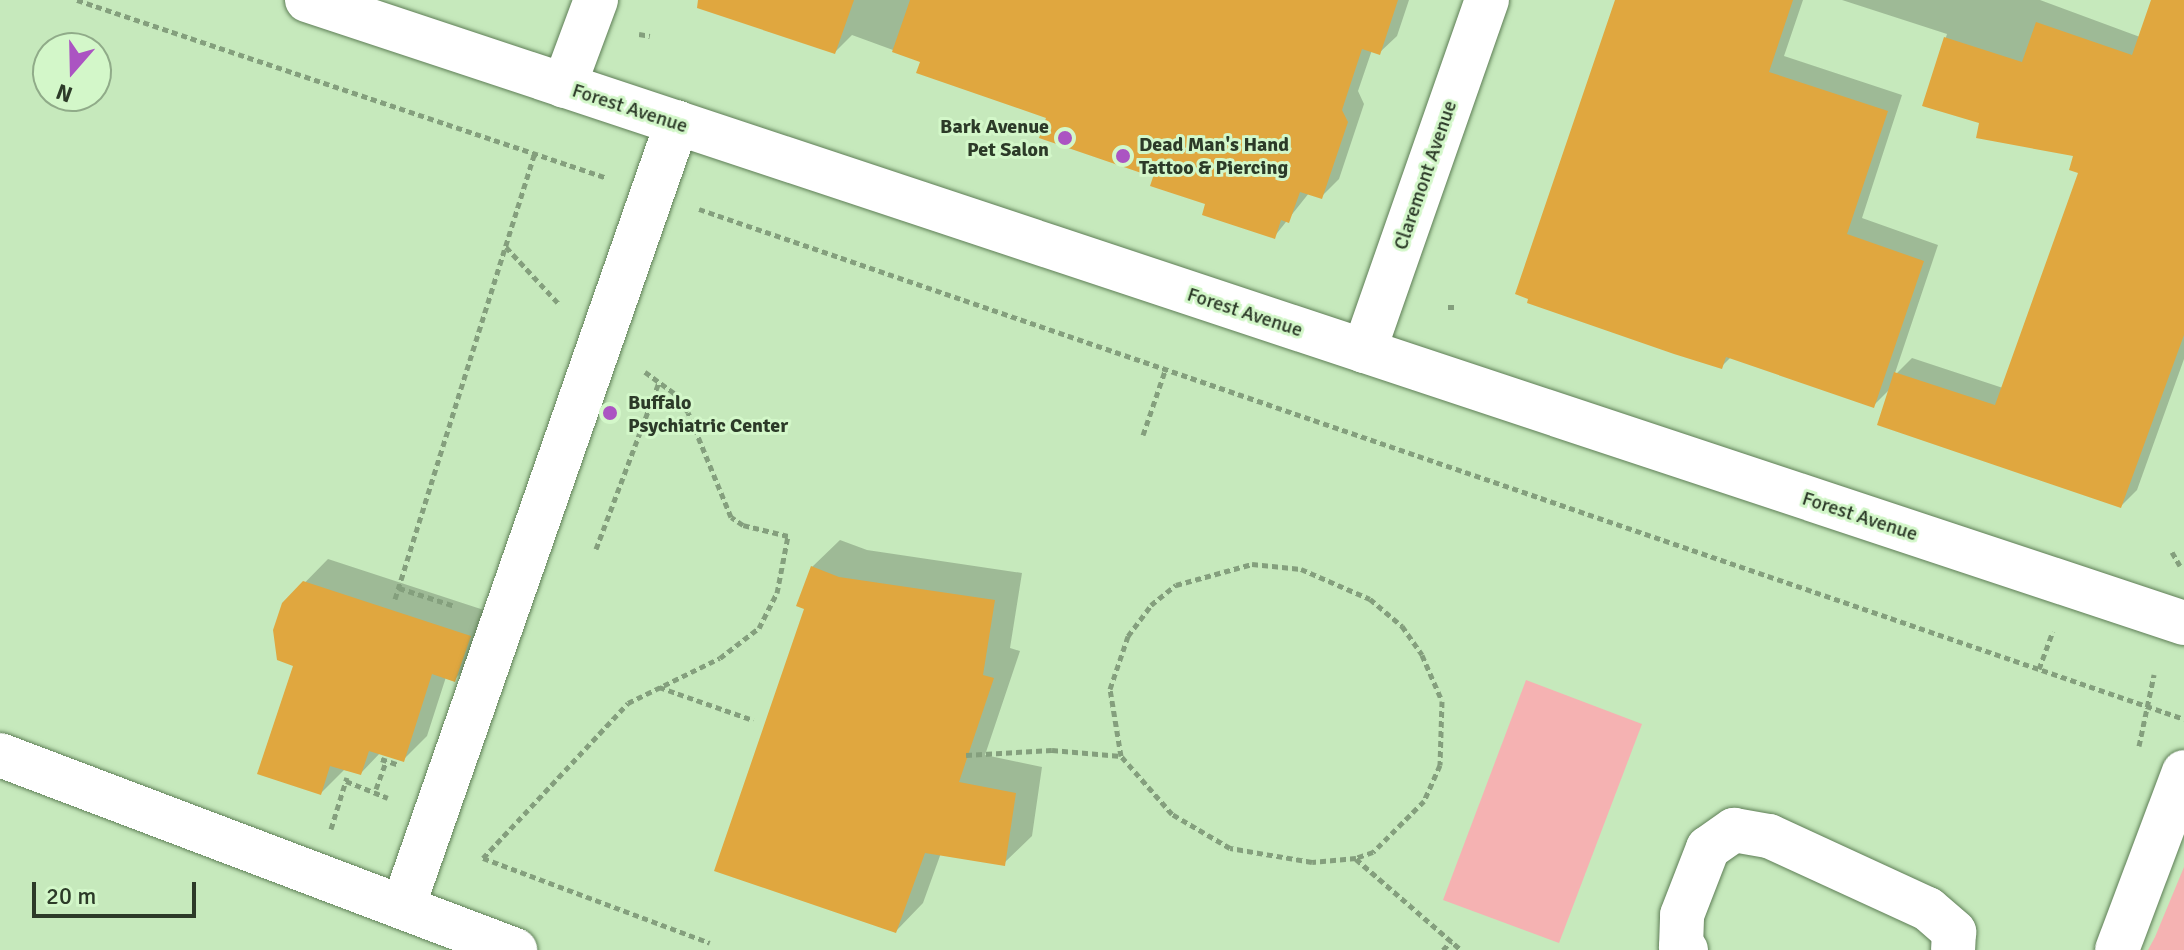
<!DOCTYPE html>
<style>
body{margin:0}
#map{position:relative;width:2184px;height:950px;overflow:hidden;background:#c6e9bc;font-family:Signika,sans-serif}
div>[style]{position:absolute}
.green>*{inset:0;background:#f5b2b2}
.shadow>*{inset:0;background:#0003}
.building>*{inset:0;background:#e0a73f}
.path>*{height:5px;margin-top:-2.5px;transform-origin:0;background:repeating-linear-gradient(90deg,#849f7d 0 6px,transparent 0 10px)}
.roads{filter:drop-shadow(0 0 2px #5e7e56) drop-shadow(0 0 2px #5e7e56)}
.minor>*{height:44px;margin:-22px;padding:0 22px;transform-origin:22px;border-radius:22px;background:#fff}
.dots>*{width:22px;height:22px;translate:-50% -50%;box-sizing:border-box;border:4px solid #d3f7c9;border-radius:50%}
span{translate:-50% -50%;white-space:nowrap;text-align:center;line-height:1.15;-webkit-text-stroke:6px #d3f7c9;paint-order:stroke}
.street-label{font-size:20px;color:#2c3a28}
.poi-label{font-size:20px;color:#2c3a28;font-weight:700}
.right{translate:-100% -50%;text-align:right}
.left{translate:0 -50%;text-align:left}
.north{position:absolute;left:32px;top:32px;width:80px;height:80px;box-sizing:border-box;background:#d3f7c9;border:2px solid #90ab89;border-radius:50%;rotate:200deg;font-size:22px;font-weight:700;line-height:32px;text-align:center;color:#2c3a28}
.north::after{content:'';display:block;margin:auto;width:28px;height:36px;background:#ab54c2;clip-path:polygon(50% 0,100% 100%,50% 72%,0 100%)}
.scale{position:absolute;left:32px;top:882px;width:164px;height:36px;box-sizing:border-box;border:4px solid #2c3a28;border-top:0;padding-left:10px;font-size:24px;line-height:28px;white-space:nowrap;color:#2c3a28;-webkit-text-stroke:6px #d3f7c9;paint-order:stroke}
</style>
<div id="map">
<div class="green">
<div style="clip-path:polygon(1526px 680px,1642px 724px,1559px 943px,1443px 900px)"></div>
<div style="clip-path:polygon(2184px 867px,2184px 950px,2148px 950px,2155px 937px)"></div>
</div>
<div class="shadow">
<div style="clip-path:polygon(738px 0,1409px 0,1397px 36px,1379px 53px,1372px 50px,1358px 91px,1364px 104px,1339px 179px,1321px 197px,1309px 193px,1274px 237px,1049px 117px,923px 61px,852px 35px,835px 52px)"></div>
<div style="clip-path:polygon(1617px 0,1803px 0,1784px 56px,1902px 95px,1862px 218px,1938px 245px,1894px 376px,1912px 358px,2003px 388px,2080px 172px,2076px 155px,1925px 104px,1947px 34px,1842px 0,2040px 0,2140px 37px,2153px 0,2184px 0,2184px 359px,2137px 490px,2121px 506px,1892px 387px,1873px 406px,1732px 356px,1722px 366px)"></div>
<div style="clip-path:polygon(840px 540px,867px 550px,1022px 573px,1010px 648px,1020px 651px,985px 755px,1042px 767px,1032px 836px,1004px 863px,941px 853px,923px 903px,896px 931px,807px 608px,812px 567px)"></div>
<div style="clip-path:polygon(328px 559px,493px 613px,478px 656px,455px 679px,446px 677px,427px 736px,404px 759px,381px 752px,361px 773px,344px 770px,321px 793px,284px 604px)"></div>
</div>
<div class="building">
<div style="clip-path:polygon(698px 0,854px 0,835px 54px,697px 8px)"></div>
<div style="clip-path:polygon(910px 0,1398px 0,1380px 55px,1362px 49px,1342px 110px,1348px 122px,1322px 199px,1300px 192px,1289px 223px,1281px 220px,1275px 239px,1202px 215px,1205px 204px,1150px 186px,1153px 177px,1039px 138px,1046px 118px,916px 73px,920px 62px,892px 52px)"></div>
<div style="clip-path:polygon(1615px 0,1793px 0,1769px 72px,1888px 111px,1847px 234px,1924px 261px,1874px 408px,1726px 357px,1722px 369px,1674px 354px,1527px 303px,1528px 299px,1515px 294px)"></div>
<div style="clip-path:polygon(2151px 0,2184px 0,2184px 335px,2121px 508px,1877px 425px,1894px 372px,1995px 405px,2078px 173px,2069px 170px,2073px 156px,1976px 138px,1979px 123px,1922px 106px,1944px 37px,2022px 62px,2036px 22px,2132px 55px)"></div>
<div style="clip-path:polygon(811px 566px,839px 577px,995px 600px,983px 675px,994px 678px,959px 782px,1016px 793px,1005px 866px,925px 853px,896px 933px,714px 871px,804px 609px,796px 606px)"></div>
<div style="clip-path:polygon(303px 581px,471px 636px,455px 682px,432px 674px,404px 762px,369px 751px,361px 775px,330px 766px,321px 795px,257px 774px,293px 666px,277px 660px,273px 630px,282px 603px)"></div>
</div>
<div class="path">
<div style="left:77px;top:0;width:559px;rotate:18.56deg"></div>
<div style="left:639px;top:34px;width:11px;rotate:10deg"></div>
<div style="left:699px;top:209px;width:1570px;rotate:18.95deg"></div>
<div style="left:506px;top:247px;width:78px;rotate:47.1deg"></div>
<div style="left:1448px;top:307px;width:7px"></div>
<div style="left:1143px;top:435px;width:71px;rotate:-71.1deg"></div>
<div style="left:596px;top:549px;width:178px;rotate:-69.3deg"></div>
<div style="left:2172px;top:552px;width:16px;rotate:60deg"></div>
<div style="left:1252px;top:564px;width:49px;rotate:5.8deg"></div>
<div style="left:1301px;top:569px;width:75px;rotate:23.5deg"></div>
<div style="left:1370px;top:599px;width:42px;rotate:40.2deg"></div>
<div style="left:1402px;top:626px;width:35px;rotate:55deg"></div>
<div style="left:1422px;top:655px;width:50px;rotate:66.5deg"></div>
<div style="left:1442px;top:701px;width:64px;rotate:91.8deg"></div>
<div style="left:1440px;top:765px;width:39px;rotate:114deg"></div>
<div style="left:1424px;top:801px;width:72px;rotate:135deg"></div>
<div style="left:1373px;top:852px;width:18px;rotate:161deg"></div>
<div style="left:1356px;top:858px;width:44px;rotate:174.8deg"></div>
<div style="left:1312px;top:862px;width:83px;rotate:-170.3deg"></div>
<div style="left:1230px;top:848px;width:67px;rotate:-149.6deg"></div>
<div style="left:1172px;top:814px;width:77px;rotate:-131.3deg"></div>
<div style="left:1121px;top:756px;width:68px;rotate:-99.3deg"></div>
<div style="left:1110px;top:689px;width:56px;rotate:-71.2deg"></div>
<div style="left:1128px;top:636px;width:39px;rotate:-53deg"></div>
<div style="left:1151px;top:605px;width:32px;rotate:-39deg"></div>
<div style="left:1176px;top:585px;width:79px;rotate:-15.4deg"></div>
<div style="left:399px;top:588px;width:59px;rotate:17.8deg"></div>
<div style="left:395px;top:599px;width:467px;rotate:-72.6deg"></div>
<div style="left:2039px;top:669px;width:40px;rotate:-69.8deg"></div>
<div style="left:659px;top:687px;width:100px;rotate:19.3deg"></div>
<div style="left:2139px;top:746px;width:73px;rotate:-78.1deg"></div>
<div style="left:966px;top:755px;width:86px;rotate:-3.3deg"></div>
<div style="left:1052px;top:750px;width:69px;rotate:5deg"></div>
<div style="left:381px;top:759px;width:19px;rotate:18deg"></div>
<div style="left:346px;top:781px;width:45px;rotate:22deg"></div>
<div style="left:376px;top:789px;width:30px;rotate:-70deg"></div>
<div style="left:331px;top:829px;width:54px;rotate:-72.9deg"></div>
<div style="left:483px;top:858px;width:212px;rotate:-46.9deg"></div>
<div style="left:628px;top:703px;width:102px;rotate:-26.1deg"></div>
<div style="left:720px;top:658px;width:49px;rotate:-37.6deg"></div>
<div style="left:759px;top:628px;width:39px;rotate:-63deg"></div>
<div style="left:777px;top:593px;width:58px;rotate:-79.1deg"></div>
<div style="left:788px;top:536px;width:46px;rotate:-166.3deg"></div>
<div style="left:743px;top:525px;width:14px;rotate:-146deg"></div>
<div style="left:731px;top:517px;width:113px;rotate:-112.3deg"></div>
<div style="left:688px;top:412px;width:24px;rotate:-126deg"></div>
<div style="left:674px;top:393px;width:36px;rotate:-144deg"></div>
<div style="left:483px;top:858px;width:242px;rotate:20.5deg"></div>
<div style="left:1356px;top:859px;width:139px;rotate:40.9deg"></div>
<div style="left:1443px;top:950px;width:12px;rotate:-48deg"></div>
</div>
<div class="roads">
<div class="minor">
<div style="left:307px;top:0;width:1978px;rotate:18.36deg"></div>
<div style="left:564px;top:86px;width:92px;rotate:-69.6deg"></div>
<div style="left:1364px;top:351px;width:372px;rotate:-70.7deg"></div>
<div style="left:0;top:755px;width:551px;rotate:20.74deg"></div>
<div style="left:403px;top:907px;width:831px;rotate:-70.74deg"></div>
<div style="left:1686px;top:950px;width:6px;rotate:-149deg"></div>
<div style="left:1681px;top:947px;width:32px;rotate:-88deg"></div>
<div style="left:1682px;top:915px;width:72px;rotate:-68.8deg"></div>
<div style="left:1708px;top:848px;width:32px;rotate:-35deg"></div>
<div style="left:1734px;top:830px;width:36px;rotate:10deg"></div>
<div style="left:1769px;top:836px;width:175px;rotate:24.7deg"></div>
<div style="left:1928px;top:909px;width:35px;rotate:41deg"></div>
<div style="left:1954px;top:932px;width:18px;rotate:93deg"></div>
<div style="left:2117px;top:950px;width:190px;rotate:-69.4deg"></div>
</div>
</div>
<div class="dots">
<div style="left:1065px;top:138px;background:#ab54c2"></div>
<div style="left:1123px;top:156px;background:#ab54c2"></div>
<div style="left:610px;top:413px;background:#ab54c2"></div>
</div>
<div class="street-label">
<span style="left:630px;top:108px;rotate:18deg">Forest Avenue</span>
<span style="left:1425px;top:175px;rotate:-71deg">Claremont Avenue</span>
<span style="left:1245px;top:312px;rotate:18deg">Forest Avenue</span>
<span style="left:1860px;top:516px;rotate:18deg">Forest Avenue</span>
</div>
<div class="poi-label">
<span class="right" style="left:1049px;top:138px">Bark Avenue<br>Pet Salon</span>
<span class="left" style="left:1139px;top:156px">Dead Man's Hand<br>Tattoo &amp; Piercing</span>
<span class="left" style="left:628px;top:414px">Buffalo<br>Psychiatric Center</span>
</div>
<div class="north">N</div>
<div class="scale">20 m</div>
</div>
